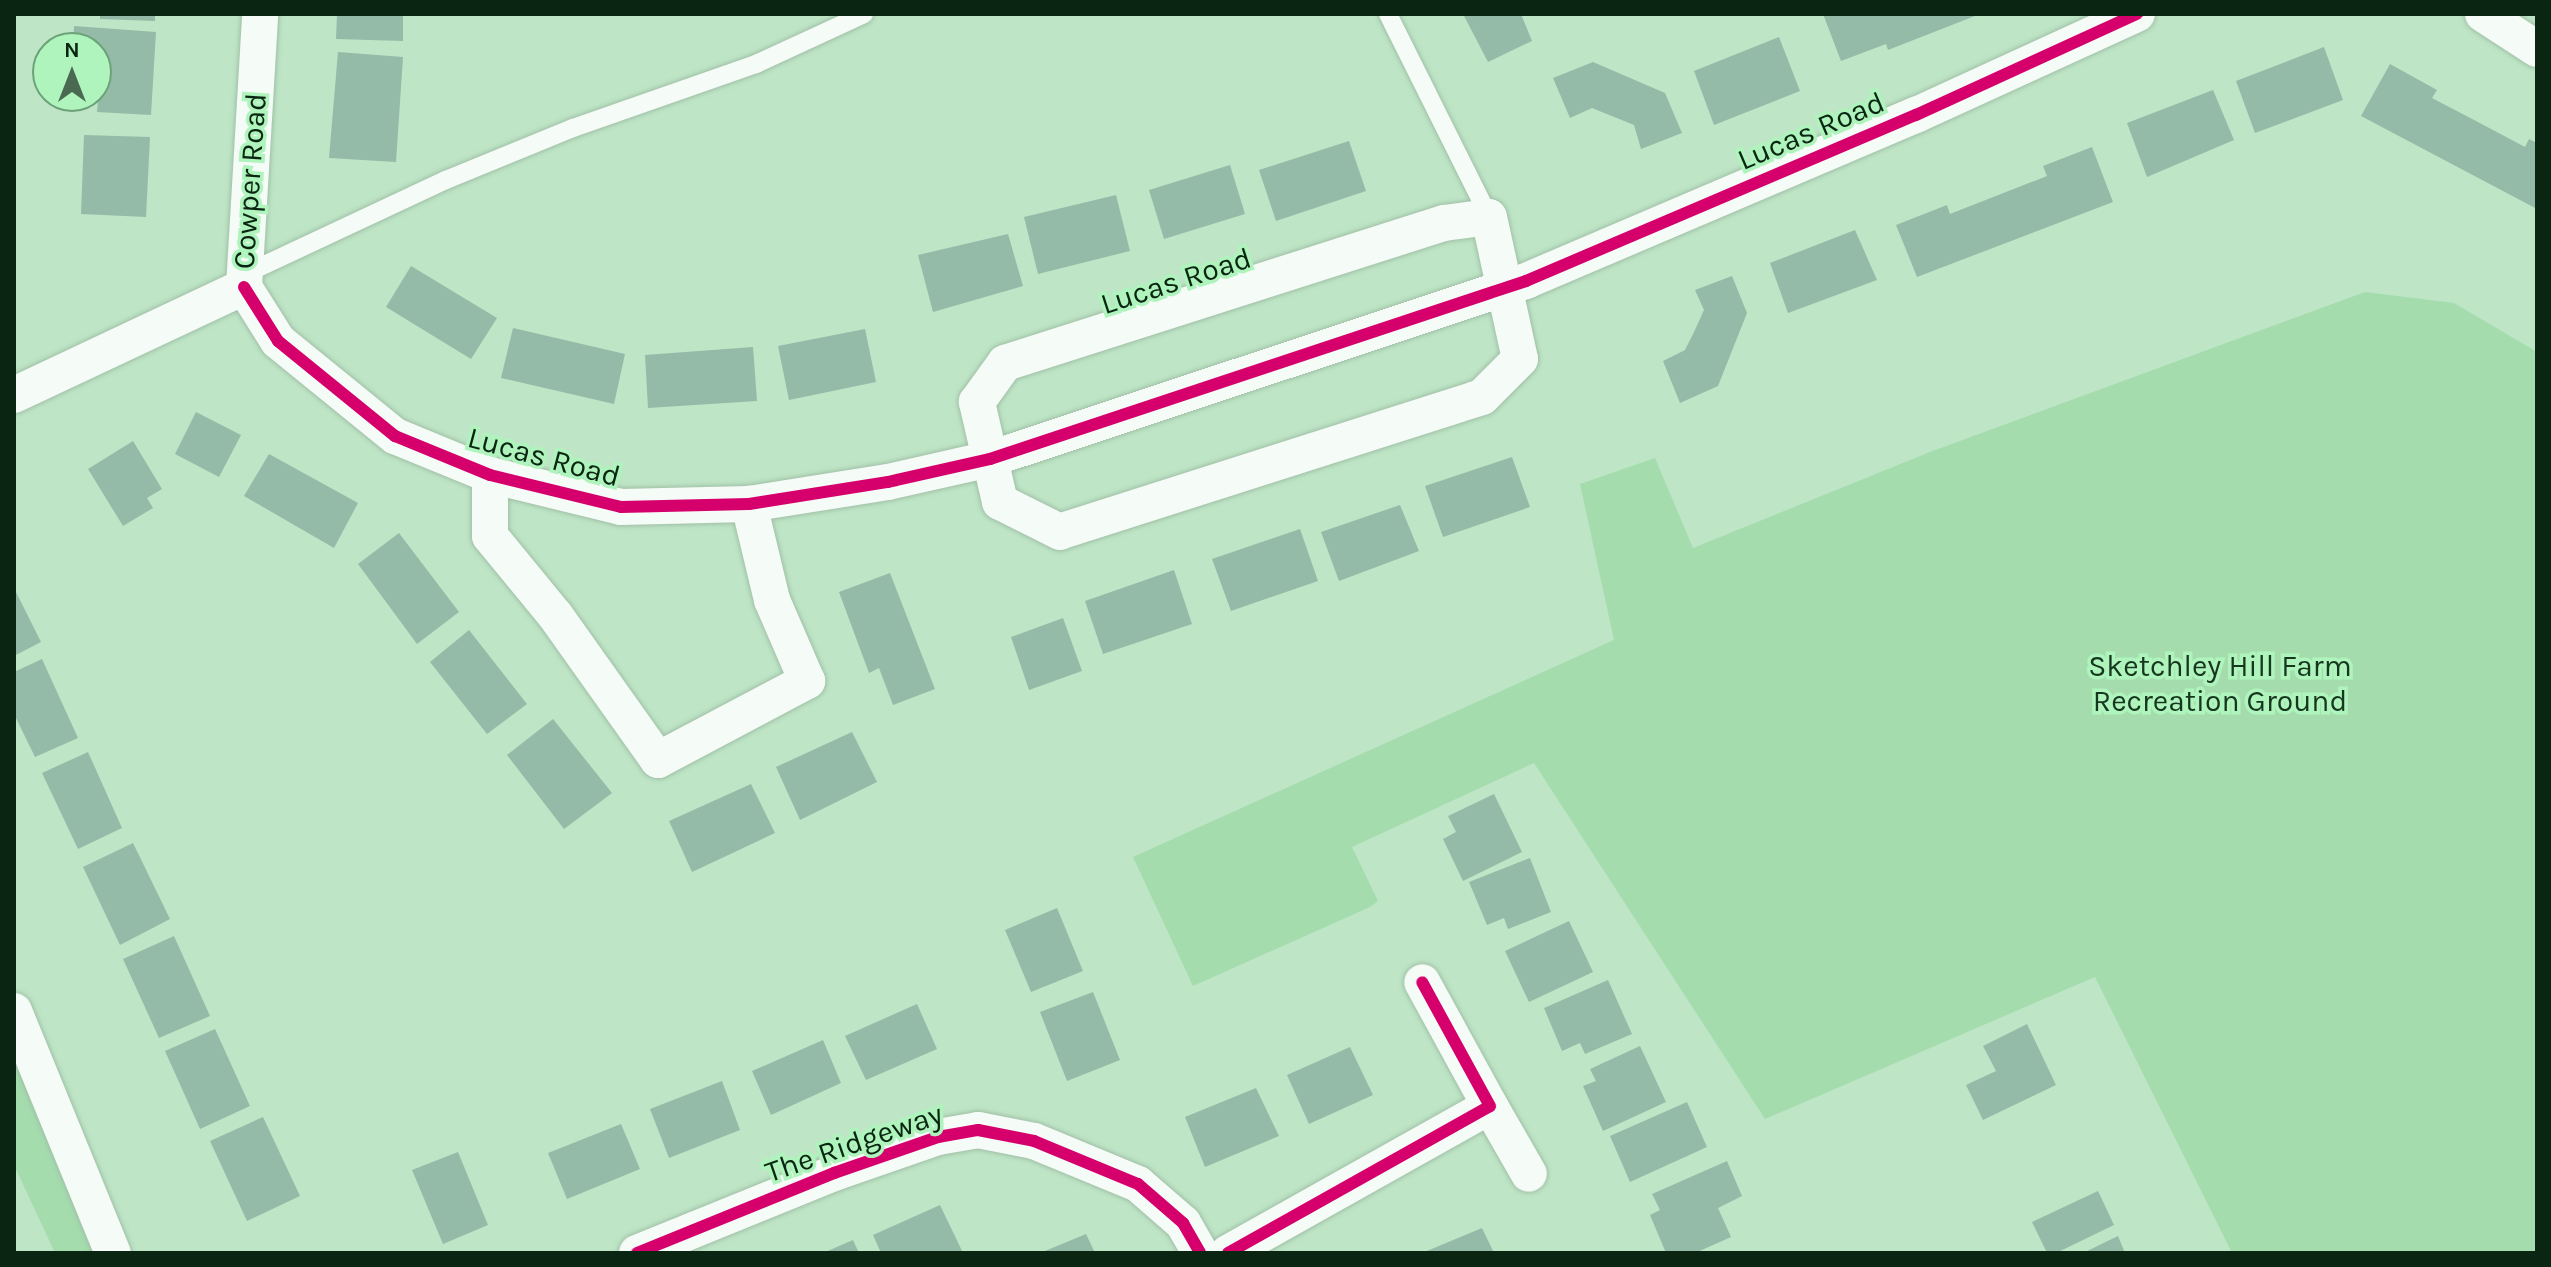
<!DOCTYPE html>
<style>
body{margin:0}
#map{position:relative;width:2551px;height:1267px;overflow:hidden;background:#bee5c6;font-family:Karla,sans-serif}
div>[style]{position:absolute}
.green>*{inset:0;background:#a4dcae}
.building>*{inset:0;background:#94bba7}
.roads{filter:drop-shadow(0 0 2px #a1c0a7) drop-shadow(0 0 2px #a1c0a7)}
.lane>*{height:18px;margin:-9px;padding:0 9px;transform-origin:9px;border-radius:9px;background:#f5fbf6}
.street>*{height:36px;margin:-18px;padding:0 18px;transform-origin:18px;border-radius:18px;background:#f5fbf6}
.cycleway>*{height:12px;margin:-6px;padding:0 6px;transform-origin:6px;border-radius:6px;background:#d6006c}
span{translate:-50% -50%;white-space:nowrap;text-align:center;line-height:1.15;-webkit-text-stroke:7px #aff4bc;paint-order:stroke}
.street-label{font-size:30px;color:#0a2612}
.park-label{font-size:30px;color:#16361e}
.frame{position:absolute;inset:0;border:16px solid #0a2612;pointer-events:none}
.north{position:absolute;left:32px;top:32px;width:80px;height:80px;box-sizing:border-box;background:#aff4bc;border:2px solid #6da278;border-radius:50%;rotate:0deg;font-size:22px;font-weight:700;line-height:32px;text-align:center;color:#0a2612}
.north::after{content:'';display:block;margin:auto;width:28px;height:36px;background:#496951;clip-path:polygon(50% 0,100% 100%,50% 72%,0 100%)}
</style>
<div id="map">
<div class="green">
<div style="clip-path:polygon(2365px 292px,2454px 303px,2537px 352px,2537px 1253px,2232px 1253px,2095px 977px,1765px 1119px,1534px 763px,1352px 847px,1378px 901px,1370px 907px,1193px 986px,1133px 857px,1614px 640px,1580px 484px,1655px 458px,1693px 548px,1930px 452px)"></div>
<div style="clip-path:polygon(14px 1054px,98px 1253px,55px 1253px,14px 1165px)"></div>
</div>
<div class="building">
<div style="clip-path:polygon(100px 14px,155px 14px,155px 21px,100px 19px)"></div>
<div style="clip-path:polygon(337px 14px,403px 14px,403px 41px,336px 39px)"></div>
<div style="clip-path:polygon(1463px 14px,1521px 14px,1532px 41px,1488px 62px)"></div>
<div style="clip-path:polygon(1823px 14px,1980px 14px,1888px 50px,1886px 44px,1841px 61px)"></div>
<div style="clip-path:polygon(74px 26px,156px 32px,151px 115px,97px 112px,102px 59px,96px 59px,96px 48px,73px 48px)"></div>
<div style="clip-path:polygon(1779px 37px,1800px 91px,1714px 125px,1694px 71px)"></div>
<div style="clip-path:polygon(2324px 47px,2343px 100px,2255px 133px,2236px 81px)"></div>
<div style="clip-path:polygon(338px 52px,403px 57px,396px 162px,329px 158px)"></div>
<div style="clip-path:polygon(1593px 62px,1665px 93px,1682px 133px,1641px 149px,1634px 125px,1592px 108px,1570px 118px,1553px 78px)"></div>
<div style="clip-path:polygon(2390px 64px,2437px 90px,2432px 98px,2476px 121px,2525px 147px,2529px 139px,2537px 143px,2537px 209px,2361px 116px)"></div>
<div style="clip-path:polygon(2213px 90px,2234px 140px,2147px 177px,2127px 123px)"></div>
<div style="clip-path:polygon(84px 135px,150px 137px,146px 217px,81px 214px)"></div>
<div style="clip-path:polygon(1349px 141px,1366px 191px,1276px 221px,1259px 170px)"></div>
<div style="clip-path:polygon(2092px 147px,2113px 202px,1917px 277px,1896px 225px,1947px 205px,1950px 214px,2047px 176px,2043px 166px)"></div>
<div style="clip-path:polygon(1230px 165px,1245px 214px,1164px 239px,1149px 190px)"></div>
<div style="clip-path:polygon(1116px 195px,1130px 251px,1038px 274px,1024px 217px)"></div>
<div style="clip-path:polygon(1855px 230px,1877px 280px,1788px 313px,1770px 263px)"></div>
<div style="clip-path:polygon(1008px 234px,1023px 286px,933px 312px,918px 255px)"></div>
<div style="clip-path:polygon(411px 266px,497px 318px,471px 359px,386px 307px)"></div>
<div style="clip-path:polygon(1732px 276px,1747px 313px,1718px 386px,1680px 403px,1663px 361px,1685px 350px,1694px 332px,1704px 310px,1695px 290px)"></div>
<div style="clip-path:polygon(513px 328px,625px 354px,614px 404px,501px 378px)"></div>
<div style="clip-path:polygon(865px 329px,876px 382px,789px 400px,778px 346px)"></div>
<div style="clip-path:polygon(753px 347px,757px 401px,648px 408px,645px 355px)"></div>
<div style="clip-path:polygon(196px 412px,241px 435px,219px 477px,175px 454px)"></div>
<div style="clip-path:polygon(133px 441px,162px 489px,147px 498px,153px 508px,123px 526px,88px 469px)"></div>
<div style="clip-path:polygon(269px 454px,358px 503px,334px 548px,244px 496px)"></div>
<div style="clip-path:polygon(1512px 457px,1530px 507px,1443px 537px,1425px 486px)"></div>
<div style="clip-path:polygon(1400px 505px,1419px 551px,1339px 581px,1321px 532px)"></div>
<div style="clip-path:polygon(1300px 529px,1318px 581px,1231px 611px,1212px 559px)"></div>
<div style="clip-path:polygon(399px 533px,459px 612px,417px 644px,358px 564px)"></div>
<div style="clip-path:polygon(1174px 570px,1192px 624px,1103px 654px,1085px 601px)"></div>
<div style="clip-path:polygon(890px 573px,935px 689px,893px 705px,879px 668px,869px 673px,839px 592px)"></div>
<div style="clip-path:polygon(14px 588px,41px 642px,14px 656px)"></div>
<div style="clip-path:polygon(1063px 618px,1082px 671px,1029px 690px,1011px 637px)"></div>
<div style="clip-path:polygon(469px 630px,527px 704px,487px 734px,430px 662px)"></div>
<div style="clip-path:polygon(42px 659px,78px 738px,35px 757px,14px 714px,14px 672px)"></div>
<div style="clip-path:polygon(553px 719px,612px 793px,564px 829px,507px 755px)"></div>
<div style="clip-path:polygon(852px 732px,877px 782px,800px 820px,776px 767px)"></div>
<div style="clip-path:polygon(88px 752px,122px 828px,78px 849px,42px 773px)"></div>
<div style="clip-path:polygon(751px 784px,775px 833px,692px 872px,669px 821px)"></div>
<div style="clip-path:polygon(1494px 794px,1522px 852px,1463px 881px,1443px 839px,1456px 832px,1448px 816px)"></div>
<div style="clip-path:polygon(133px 843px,170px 919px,120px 945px,83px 867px)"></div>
<div style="clip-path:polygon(1530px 858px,1551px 912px,1508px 929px,1504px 918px,1487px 925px,1469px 882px)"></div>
<div style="clip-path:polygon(1057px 908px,1083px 971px,1031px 992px,1005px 930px)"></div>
<div style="clip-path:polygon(1569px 921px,1593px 972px,1529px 1002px,1505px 951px)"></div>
<div style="clip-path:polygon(174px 936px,210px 1016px,159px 1038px,123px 959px)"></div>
<div style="clip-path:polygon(1608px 980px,1632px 1034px,1585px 1054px,1580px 1043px,1562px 1051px,1544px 1008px)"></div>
<div style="clip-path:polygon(1093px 992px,1120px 1060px,1067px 1081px,1040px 1012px)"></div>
<div style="clip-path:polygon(917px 1004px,937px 1049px,866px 1080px,845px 1036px)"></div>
<div style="clip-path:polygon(2027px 1024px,2056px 1085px,1983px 1120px,1966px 1085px,1996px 1071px,1983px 1046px)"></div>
<div style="clip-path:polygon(215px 1029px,250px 1106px,200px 1129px,165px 1051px)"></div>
<div style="clip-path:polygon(823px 1040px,841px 1083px,771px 1115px,752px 1071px)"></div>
<div style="clip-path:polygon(1640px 1046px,1666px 1102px,1603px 1131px,1583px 1086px,1596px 1081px,1590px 1069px)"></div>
<div style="clip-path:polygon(1350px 1047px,1373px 1095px,1309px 1124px,1287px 1075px)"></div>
<div style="clip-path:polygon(722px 1081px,740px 1130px,669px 1158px,650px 1109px)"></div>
<div style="clip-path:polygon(1256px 1088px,1279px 1136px,1205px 1167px,1185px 1117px)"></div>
<div style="clip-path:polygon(1687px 1102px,1707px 1147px,1630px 1182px,1610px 1136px)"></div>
<div style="clip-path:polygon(263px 1117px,300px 1196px,247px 1221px,210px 1141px)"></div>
<div style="clip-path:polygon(621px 1124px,640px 1169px,567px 1199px,548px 1153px)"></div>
<div style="clip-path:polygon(458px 1152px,488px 1225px,443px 1244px,412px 1170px)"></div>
<div style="clip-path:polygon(1727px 1161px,1742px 1196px,1718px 1208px,1731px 1237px,1695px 1253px,1666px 1253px,1650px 1215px,1660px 1210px,1652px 1194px)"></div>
<div style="clip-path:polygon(2098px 1191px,2114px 1225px,2056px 1253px,2047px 1253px,2032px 1222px)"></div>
<div style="clip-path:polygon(940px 1205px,963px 1253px,881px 1253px,873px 1235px)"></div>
<div style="clip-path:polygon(1482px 1228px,1494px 1253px,1422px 1253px)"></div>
<div style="clip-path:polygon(1086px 1234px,1095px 1253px,1040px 1253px)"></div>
<div style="clip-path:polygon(2118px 1236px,2125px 1253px,2083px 1253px)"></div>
<div style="clip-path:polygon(853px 1240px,859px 1253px,823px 1253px)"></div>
</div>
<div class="roads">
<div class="lane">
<div style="left:1388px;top:14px;width:227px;rotate:63.5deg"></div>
<div style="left:245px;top:274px;width:222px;rotate:-25.1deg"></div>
<div style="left:446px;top:180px;width:137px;rotate:-22.3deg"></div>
<div style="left:573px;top:128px;width:194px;rotate:-19.3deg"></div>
<div style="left:756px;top:64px;width:119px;rotate:-24.8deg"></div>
</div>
<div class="street">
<div style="left:2483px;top:14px;width:64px;rotate:32.9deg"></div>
<div style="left:1489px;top:217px;width:145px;rotate:77.7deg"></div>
<div style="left:1520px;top:359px;width:54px;rotate:135deg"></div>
<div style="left:1482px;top:397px;width:443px;rotate:162.3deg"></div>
<div style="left:1060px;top:532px;width:67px;rotate:-153.4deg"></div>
<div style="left:1000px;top:502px;width:103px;rotate:-103deg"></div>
<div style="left:977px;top:402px;width:48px;rotate:-54.3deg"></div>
<div style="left:1005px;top:363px;width:461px;rotate:-17.7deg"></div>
<div style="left:1444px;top:223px;width:45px;rotate:-7.6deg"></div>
<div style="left:244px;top:287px;width:64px;rotate:57.8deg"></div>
<div style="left:278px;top:341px;width:151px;rotate:39.1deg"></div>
<div style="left:395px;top:436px;width:103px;rotate:22.3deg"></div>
<div style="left:490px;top:475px;width:135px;rotate:13.7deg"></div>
<div style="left:621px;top:507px;width:128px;rotate:-1.3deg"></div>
<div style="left:749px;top:504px;width:141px;rotate:-9deg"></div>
<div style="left:888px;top:482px;width:105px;rotate:-12.7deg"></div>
<div style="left:990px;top:459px;width:565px;rotate:-18.37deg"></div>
<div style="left:1526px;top:281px;width:424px;rotate:-23.1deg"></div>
<div style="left:1916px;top:115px;width:243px;rotate:-24.6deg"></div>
<div style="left:14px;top:395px;width:254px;rotate:-25.2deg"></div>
<div style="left:244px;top:287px;width:273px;rotate:-86.6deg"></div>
<div style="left:490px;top:475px;width:61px;rotate:90deg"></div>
<div style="left:490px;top:536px;width:102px;rotate:50.6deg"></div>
<div style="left:555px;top:615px;width:178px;rotate:54.6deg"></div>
<div style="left:658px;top:760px;width:169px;rotate:-27.9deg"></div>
<div style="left:807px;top:681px;width:88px;rotate:-113.4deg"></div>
<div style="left:772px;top:600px;width:99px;rotate:-103.5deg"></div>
<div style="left:14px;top:1011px;width:261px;rotate:67.8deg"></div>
<div style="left:1490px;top:1106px;width:78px;rotate:60.2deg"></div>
<div style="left:637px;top:1253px;width:213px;rotate:-22.1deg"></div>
<div style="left:834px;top:1173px;width:110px;rotate:-19.1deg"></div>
<div style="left:938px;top:1137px;width:41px;rotate:-9.9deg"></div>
<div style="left:978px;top:1130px;width:57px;rotate:11.1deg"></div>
<div style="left:1034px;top:1141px;width:113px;rotate:22.5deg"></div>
<div style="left:1138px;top:1184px;width:60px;rotate:40.9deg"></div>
<div style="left:1183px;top:1223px;width:34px;rotate:60deg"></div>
<div style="left:1228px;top:1253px;width:300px;rotate:-29.3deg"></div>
<div style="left:1490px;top:1106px;width:141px;rotate:-118.7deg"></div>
</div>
</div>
<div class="cycleway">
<div style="left:244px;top:287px;width:64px;rotate:57.8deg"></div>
<div style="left:278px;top:341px;width:151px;rotate:39.1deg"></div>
<div style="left:395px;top:436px;width:103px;rotate:22.3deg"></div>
<div style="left:490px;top:475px;width:135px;rotate:13.7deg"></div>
<div style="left:621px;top:507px;width:128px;rotate:-1.3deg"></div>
<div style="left:749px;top:504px;width:141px;rotate:-9deg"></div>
<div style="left:888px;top:482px;width:105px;rotate:-12.7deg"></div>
<div style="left:990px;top:459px;width:565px;rotate:-18.37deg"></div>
<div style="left:1526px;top:281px;width:424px;rotate:-23.1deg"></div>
<div style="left:1916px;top:115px;width:243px;rotate:-24.6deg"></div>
<div style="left:637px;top:1253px;width:213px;rotate:-22.1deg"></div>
<div style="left:834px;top:1173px;width:110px;rotate:-19.1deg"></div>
<div style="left:938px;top:1137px;width:41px;rotate:-9.9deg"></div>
<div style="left:978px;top:1130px;width:57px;rotate:11.1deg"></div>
<div style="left:1034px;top:1141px;width:113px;rotate:22.5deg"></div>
<div style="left:1138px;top:1184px;width:60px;rotate:40.9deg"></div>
<div style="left:1183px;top:1223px;width:34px;rotate:60deg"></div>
<div style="left:1228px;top:1253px;width:300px;rotate:-29.3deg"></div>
<div style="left:1490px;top:1106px;width:141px;rotate:-118.7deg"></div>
</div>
<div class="street-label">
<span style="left:1811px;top:131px;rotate:-23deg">Lucas Road</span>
<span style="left:250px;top:181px;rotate:-86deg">Cowper Road</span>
<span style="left:1176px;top:281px;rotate:-18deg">Lucas Road</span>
<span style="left:544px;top:457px;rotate:15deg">Lucas Road</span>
<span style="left:854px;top:1143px;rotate:-19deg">The Ridgeway</span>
</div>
<div class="park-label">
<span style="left:2220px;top:683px">Sketchley Hill Farm<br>Recreation Ground</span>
</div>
<div class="frame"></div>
<div class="north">N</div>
</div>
